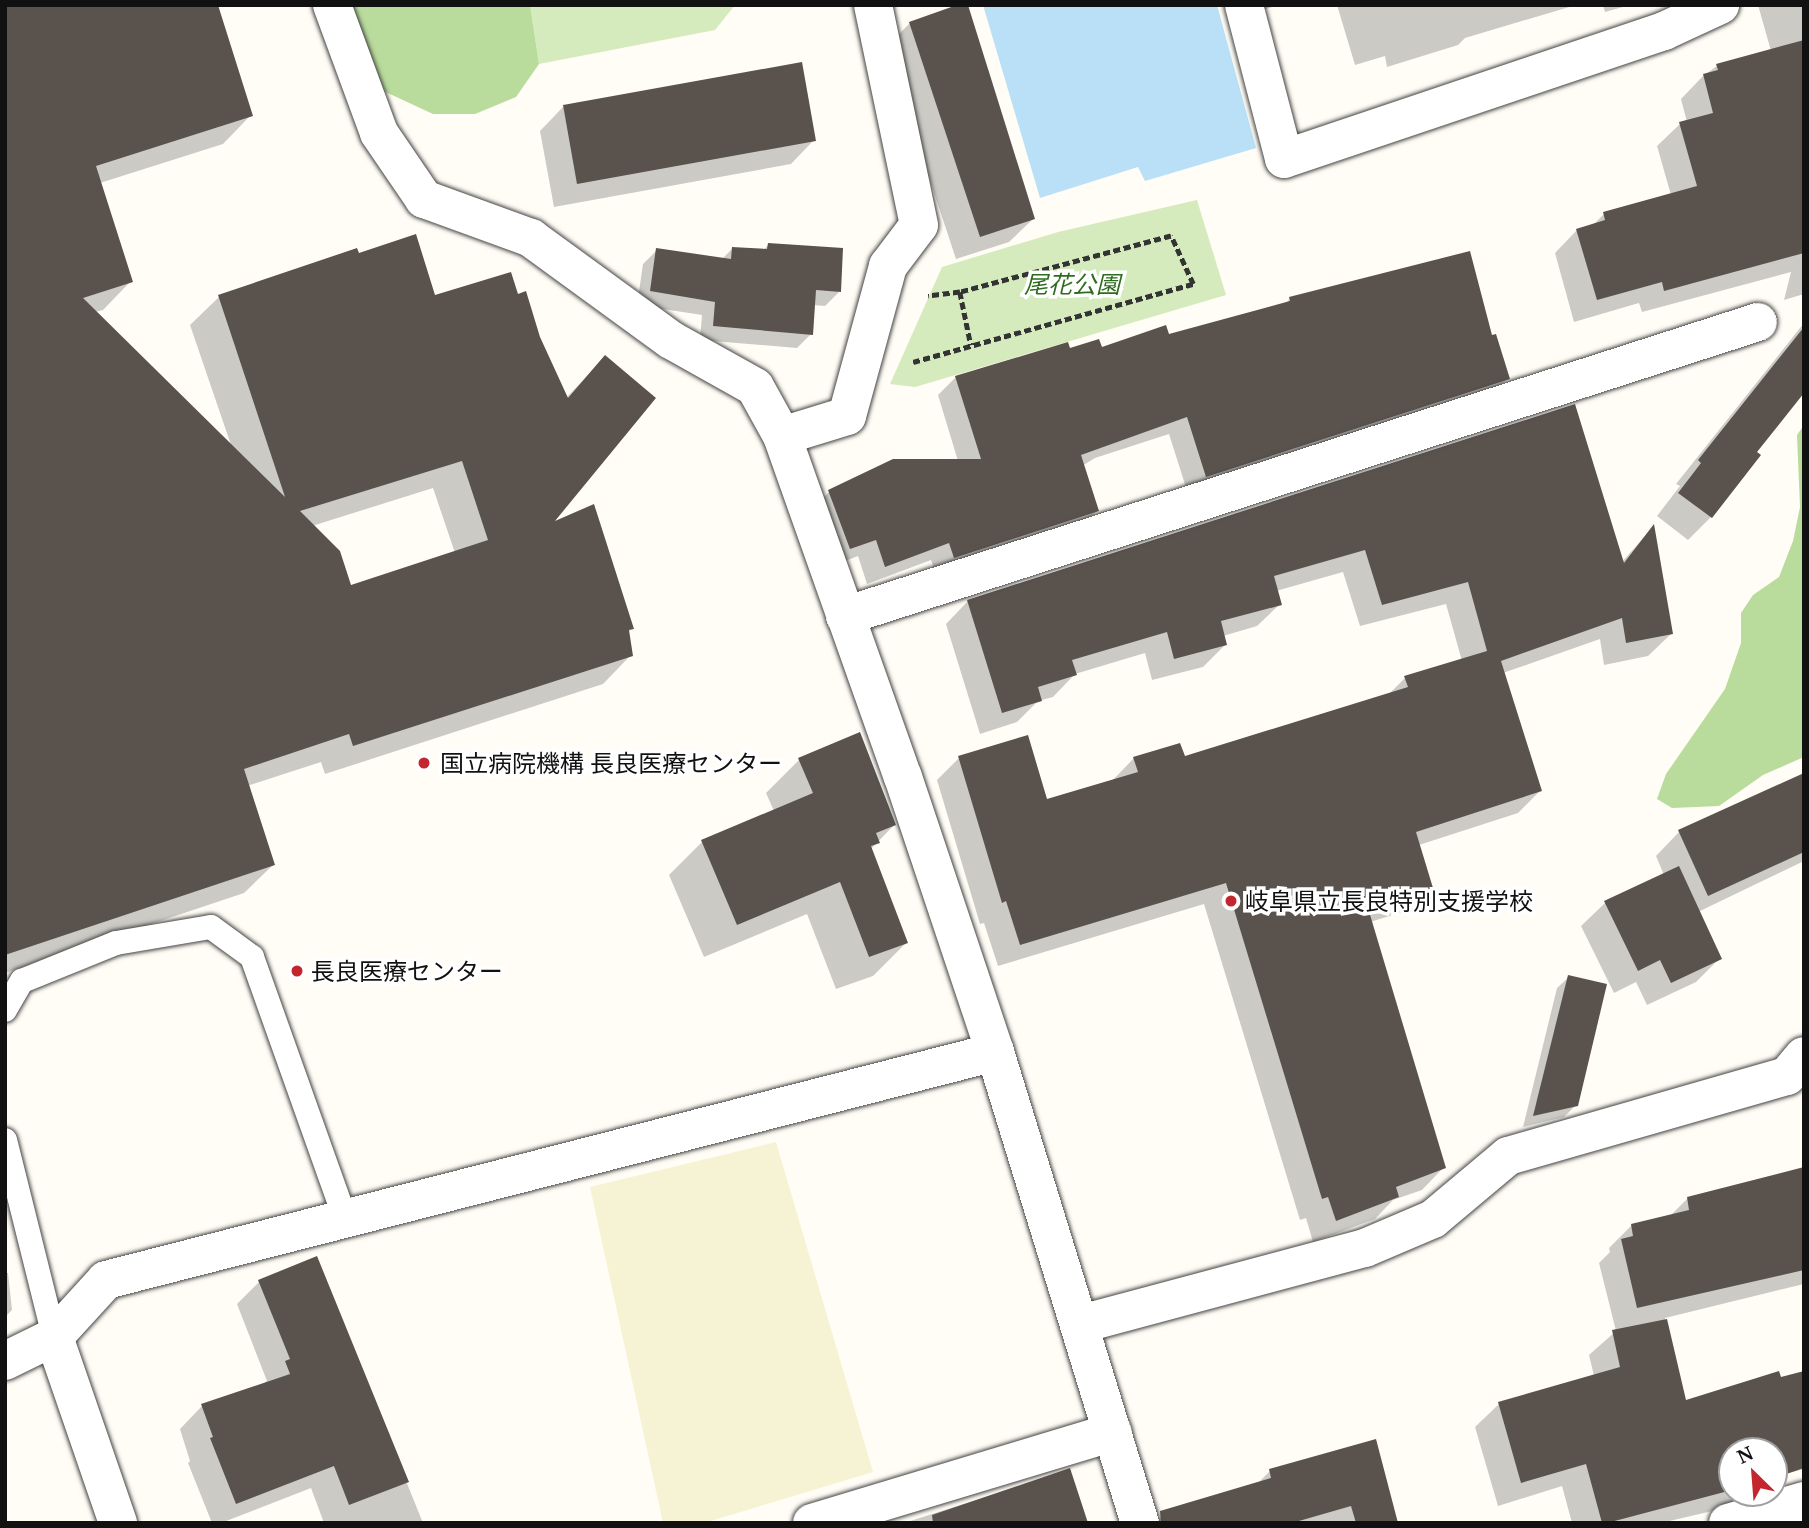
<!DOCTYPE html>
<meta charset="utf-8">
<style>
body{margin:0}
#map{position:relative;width:1809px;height:1528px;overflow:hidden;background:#fffdf5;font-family:"Noto Serif","Noto Sans JP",serif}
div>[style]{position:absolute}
.farmland>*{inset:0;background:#f6f3d4}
.green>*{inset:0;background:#d5ebbd}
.forest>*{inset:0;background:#b9dc9c}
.water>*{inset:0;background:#b9e0f7}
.shadow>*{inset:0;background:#0003}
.building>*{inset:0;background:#5a524d}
.path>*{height:4.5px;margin-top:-2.25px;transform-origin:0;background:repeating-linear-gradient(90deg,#333 0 7px,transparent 0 10.5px)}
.roads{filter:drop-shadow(0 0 2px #444) drop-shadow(0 0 2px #444)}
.service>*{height:24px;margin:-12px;padding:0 12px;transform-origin:12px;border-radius:12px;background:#fff}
.minor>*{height:38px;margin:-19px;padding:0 19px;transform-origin:19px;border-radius:19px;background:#fff}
.tertiary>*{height:38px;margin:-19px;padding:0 19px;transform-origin:19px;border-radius:19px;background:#fff}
.dots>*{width:19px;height:19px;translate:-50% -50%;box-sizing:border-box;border:4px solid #fff;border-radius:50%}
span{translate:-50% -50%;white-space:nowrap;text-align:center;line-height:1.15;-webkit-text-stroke:7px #fff;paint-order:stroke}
.park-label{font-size:24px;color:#2f6b1f;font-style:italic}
.poi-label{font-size:24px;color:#111}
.left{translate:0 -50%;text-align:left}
.frame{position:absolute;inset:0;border:7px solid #111;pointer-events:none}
.north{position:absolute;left:1718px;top:1437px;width:70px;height:70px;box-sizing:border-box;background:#fff;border:2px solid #a0a0a0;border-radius:50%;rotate:335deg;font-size:19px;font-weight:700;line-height:28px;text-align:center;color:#111}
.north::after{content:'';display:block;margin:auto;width:24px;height:32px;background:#c4262e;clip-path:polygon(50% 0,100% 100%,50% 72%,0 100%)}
</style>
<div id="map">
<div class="farmland">
<div style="clip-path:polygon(776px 1142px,873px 1472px,704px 1523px,663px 1523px,590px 1187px)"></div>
</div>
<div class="green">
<div style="clip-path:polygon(530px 5px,735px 5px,715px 30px,539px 64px)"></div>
<div style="clip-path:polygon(1197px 200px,1226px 295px,915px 387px,890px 384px,942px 267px,1058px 232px)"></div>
</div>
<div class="forest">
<div style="clip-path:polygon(353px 5px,530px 5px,539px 64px,516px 97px,475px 114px,433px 114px,377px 88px)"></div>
<div style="clip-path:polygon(1804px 425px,1804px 757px,1763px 775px,1719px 806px,1672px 808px,1657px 799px,1666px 774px,1725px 689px,1741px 643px,1741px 613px,1753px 595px,1779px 577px,1793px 541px,1800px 507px,1797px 435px)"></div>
</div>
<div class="water">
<div style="clip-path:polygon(983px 5px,1217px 5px,1256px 148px,1145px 181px,1138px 167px,1040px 198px)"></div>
</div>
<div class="shadow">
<div style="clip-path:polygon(evenodd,5px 5px,251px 115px,223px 144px,100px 183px,131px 281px,103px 310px,95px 312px,231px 445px,190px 325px,219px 297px,358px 255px,434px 298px,516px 296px,566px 398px,605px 357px,549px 526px,632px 628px,628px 632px,631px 655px,603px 684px,325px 774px,321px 762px,247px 786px,273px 865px,244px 893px,5px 973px,5px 5px,433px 488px,455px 553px,349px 587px,312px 526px,433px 488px)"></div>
<div style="clip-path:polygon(1243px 5px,1279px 5px,1246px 15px)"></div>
<div style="clip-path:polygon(1337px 5px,1576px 5px,1465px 38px,1458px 45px,1387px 67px,1385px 56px,1355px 65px)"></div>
<div style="clip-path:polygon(1603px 5px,1630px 5px,1605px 12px)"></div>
<div style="clip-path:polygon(1758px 5px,1804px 5px,1804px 294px,1784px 300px,1791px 272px,1642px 312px,1639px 303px,1574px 322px,1555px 253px,1577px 230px,1592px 226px,1604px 214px,1671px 195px,1657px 146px,1680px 124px,1687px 122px,1681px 99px,1703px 76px,1717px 66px,1771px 51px)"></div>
<div style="clip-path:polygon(910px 23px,1033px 219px,1009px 242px,956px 259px,886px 47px)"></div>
<div style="clip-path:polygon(563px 107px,814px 140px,791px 164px,554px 207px,540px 131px)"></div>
<div style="clip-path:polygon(769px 244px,839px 292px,825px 306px,813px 305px,811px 334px,797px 348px,700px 340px,702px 315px,637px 305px,643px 264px,657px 250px,722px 259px,733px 248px,763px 251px)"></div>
<div style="clip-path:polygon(1290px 299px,1491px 338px,1508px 378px,1490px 396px,1188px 494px,1169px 434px,1095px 458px,1082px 466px,1097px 511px,1079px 529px,936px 575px,931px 560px,867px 584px,858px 556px,832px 566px,811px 510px,829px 492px,958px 461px,938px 395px,956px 377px,1068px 350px,1100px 349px,1168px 336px,1284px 304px)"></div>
<div style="clip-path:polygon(1804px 323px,1804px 390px,1754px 452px,1758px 455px,1711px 517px,1688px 540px,1657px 516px,1680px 486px,1676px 484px)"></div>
<div style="clip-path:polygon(1574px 406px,1622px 562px,1652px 528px,1671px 634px,1648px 656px,1604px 665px,1600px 639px,1503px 673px,1540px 791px,1518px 813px,1419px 845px,1431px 887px,1409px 910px,1370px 922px,1444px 1167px,1422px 1190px,1393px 1200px,1375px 1219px,1313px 1242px,1306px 1218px,1300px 1220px,1204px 904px,998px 966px,984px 923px,980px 924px,937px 780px,959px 758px,1046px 801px,1111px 782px,1134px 758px,1184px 758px,1387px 696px,1405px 678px,1462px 661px,1446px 604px,1360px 626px,1343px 572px,1276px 591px,1280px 604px,1257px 626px,1223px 636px,1225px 645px,1203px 667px,1152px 680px,1145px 653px,1075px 674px,1053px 697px,1038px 701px,1017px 722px,980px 734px,946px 624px,968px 601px)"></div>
<div style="clip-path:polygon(859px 735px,894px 825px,870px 850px,906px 943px,873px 976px,836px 989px,807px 914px,704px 957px,669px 875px,702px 842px,774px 811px,766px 793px,799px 760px)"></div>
<div style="clip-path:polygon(1804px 798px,1804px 861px,1698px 912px,1720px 958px,1696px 982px,1647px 1005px,1636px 982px,1614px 993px,1581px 926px,1605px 903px,1664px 875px,1656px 856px,1679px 832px)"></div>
<div style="clip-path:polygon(1569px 977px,1576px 1105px,1564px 1117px,1523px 1127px,1557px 988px)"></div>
<div style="clip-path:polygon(1804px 1168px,1804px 1284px,1665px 1318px,1685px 1403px,1804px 1373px,1804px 1469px,1778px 1476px,1774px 1481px,1774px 1451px,1732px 1451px,1732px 1493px,1762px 1493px,1757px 1498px,1725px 1508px,1661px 1523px,1572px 1523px,1562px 1486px,1498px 1506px,1475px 1427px,1499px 1404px,1594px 1376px,1589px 1355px,1616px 1331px,1599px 1263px,1610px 1252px,1609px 1248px,1632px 1225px,1669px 1217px,1688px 1198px)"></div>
<div style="clip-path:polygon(316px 1258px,423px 1523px,324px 1523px,311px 1488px,221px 1523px,212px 1523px,188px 1463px,190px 1461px,180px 1429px,202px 1406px,262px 1385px,267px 1381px,237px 1304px,259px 1282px)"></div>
<div style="clip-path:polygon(5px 1273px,8px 1273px,12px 1310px,5px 1317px)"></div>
<div style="clip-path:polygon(1069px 1470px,1086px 1523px,904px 1523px)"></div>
<div style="clip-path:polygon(1270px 1471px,1391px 1523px,1155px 1523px,1167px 1510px,1256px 1485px)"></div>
</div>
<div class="building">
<div style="clip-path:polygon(evenodd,5px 5px,218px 5px,253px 116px,96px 166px,133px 282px,83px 298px,285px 497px,218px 295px,357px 248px,359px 253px,416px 234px,435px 295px,511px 272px,518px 294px,526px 291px,540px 337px,568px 398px,605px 355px,656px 398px,555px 521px,594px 504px,634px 629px,629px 630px,633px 656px,353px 746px,349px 734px,244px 769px,275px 865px,5px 955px,5px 5px,462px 461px,488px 540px,351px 585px,340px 551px,300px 511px,462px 461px)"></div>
<div style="clip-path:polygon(957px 5px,968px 5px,1035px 219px,980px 237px,909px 22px)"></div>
<div style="clip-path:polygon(1804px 40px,1804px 253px,1664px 291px,1662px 282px,1597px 300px,1576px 229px,1605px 220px,1603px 212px,1697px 186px,1679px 122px,1713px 113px,1703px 74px,1718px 70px,1716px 64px)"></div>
<div style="clip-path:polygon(802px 62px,816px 141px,577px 184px,563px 105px)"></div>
<div style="clip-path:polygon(768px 243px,843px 248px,841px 292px,816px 290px,813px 335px,713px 326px,715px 302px,650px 291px,656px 248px,731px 259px,732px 247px,767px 249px)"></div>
<div style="clip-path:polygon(1470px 251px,1492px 335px,1496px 334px,1510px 379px,1206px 477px,1187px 417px,1081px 455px,1099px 511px,954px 558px,949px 543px,885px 567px,876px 540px,850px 549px,828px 490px,893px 459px,981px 459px,955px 376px,1068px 342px,1070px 348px,1099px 339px,1102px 347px,1166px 325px,1169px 334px,1290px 301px,1289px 297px)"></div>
<div style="clip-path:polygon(1804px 327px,1804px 393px,1757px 452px,1761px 455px,1712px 518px,1678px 493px,1701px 463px,1698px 460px)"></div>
<div style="clip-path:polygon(1575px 404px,1624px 563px,1654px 524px,1673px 634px,1626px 643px,1622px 618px,1501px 661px,1542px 791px,1416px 832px,1433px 888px,1368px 908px,1446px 1168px,1396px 1187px,1399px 1197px,1336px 1221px,1328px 1197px,1322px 1199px,1226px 883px,1020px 945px,1006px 901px,1002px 903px,958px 756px,1028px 735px,1047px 799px,1138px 772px,1133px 757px,1180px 743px,1185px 756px,1408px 687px,1404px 676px,1487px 651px,1468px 582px,1382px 605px,1365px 550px,1274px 576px,1282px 605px,1221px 621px,1227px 645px,1174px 659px,1167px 632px,1072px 660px,1077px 675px,1038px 687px,1042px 701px,1002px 713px,967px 600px)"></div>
<div style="clip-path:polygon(860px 732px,896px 825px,876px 833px,880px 843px,871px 846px,908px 943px,869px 957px,840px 882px,737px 925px,701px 840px,813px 793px,798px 758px)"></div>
<div style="clip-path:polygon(1804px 773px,1804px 852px,1708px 896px,1678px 830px)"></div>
<div style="clip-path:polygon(1679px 866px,1722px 959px,1671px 983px,1660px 960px,1638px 971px,1604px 901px)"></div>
<div style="clip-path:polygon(1568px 975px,1607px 984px,1578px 1106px,1533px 1116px)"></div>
<div style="clip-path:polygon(1804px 1167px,1804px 1270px,1637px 1308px,1621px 1239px,1633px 1236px,1631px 1224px,1689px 1210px,1687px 1197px)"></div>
<div style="clip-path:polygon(317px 1256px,409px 1482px,349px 1505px,334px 1466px,236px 1504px,210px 1438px,213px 1437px,201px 1404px,290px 1374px,285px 1361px,290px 1359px,258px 1280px)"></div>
<div style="clip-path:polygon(1667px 1319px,1686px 1400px,1779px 1371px,1781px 1377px,1804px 1371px,1804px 1468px,1774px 1478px,1774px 1451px,1732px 1451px,1732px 1490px,1607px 1523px,1602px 1523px,1586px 1464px,1521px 1483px,1498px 1402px,1620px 1367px,1612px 1330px)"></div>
<div style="clip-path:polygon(1376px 1439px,1398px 1523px,1356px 1523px,1351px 1506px,1292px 1523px,1161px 1523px,1160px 1511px,1271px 1478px,1269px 1469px)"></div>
<div style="clip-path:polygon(1070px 1468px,1088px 1523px,933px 1523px,932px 1515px)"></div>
</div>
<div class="path">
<div style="left:960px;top:292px;width:54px;rotate:78.3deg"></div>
<div style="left:913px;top:362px;width:291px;rotate:-15.6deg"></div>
<div style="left:1193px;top:284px;width:53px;rotate:-114.6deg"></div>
<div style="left:1171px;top:236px;width:218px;rotate:165.1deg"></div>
<div style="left:960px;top:292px;width:32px;rotate:173deg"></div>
</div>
<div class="roads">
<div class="service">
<div style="left:5px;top:1010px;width:34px;rotate:-60deg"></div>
<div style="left:22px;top:981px;width:101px;rotate:-22deg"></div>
<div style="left:116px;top:943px;width:96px;rotate:-9.6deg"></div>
<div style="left:211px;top:927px;width:51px;rotate:36.2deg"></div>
<div style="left:252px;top:957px;width:275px;rotate:70.4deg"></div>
<div style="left:5px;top:1140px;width:203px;rotate:76deg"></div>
</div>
<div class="minor">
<div style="left:332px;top:5px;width:136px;rotate:69.8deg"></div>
<div style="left:379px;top:133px;width:80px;rotate:55.7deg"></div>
<div style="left:424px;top:199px;width:114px;rotate:20deg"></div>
<div style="left:531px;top:238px;width:173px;rotate:36.1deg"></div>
<div style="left:671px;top:340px;width:96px;rotate:29.2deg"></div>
<div style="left:755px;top:387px;width:56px;rotate:61.1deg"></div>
<div style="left:782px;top:436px;width:362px;rotate:70.5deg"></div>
<div style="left:903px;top:777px;width:290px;rotate:71.5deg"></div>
<div style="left:995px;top:1052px;width:493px;rotate:72.9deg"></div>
<div style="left:1244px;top:5px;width:159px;rotate:75.4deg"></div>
<div style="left:1284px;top:159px;width:401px;rotate:-18.6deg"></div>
<div style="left:1664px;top:31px;width:62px;rotate:-24.9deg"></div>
<div style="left:782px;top:436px;width:68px;rotate:-17.1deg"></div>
<div style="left:847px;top:416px;width:156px;rotate:-74.7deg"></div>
<div style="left:888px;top:266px;width:51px;rotate:-52.9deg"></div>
<div style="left:919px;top:225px;width:225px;rotate:-101.8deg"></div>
<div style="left:845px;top:616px;width:959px;rotate:-17.85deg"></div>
<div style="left:1081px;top:1324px;width:294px;rotate:-15deg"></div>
<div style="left:1365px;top:1248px;width:74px;rotate:-23.1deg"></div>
<div style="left:1433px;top:1219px;width:98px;rotate:-40deg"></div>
<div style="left:1508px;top:1156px;width:290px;rotate:-16deg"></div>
<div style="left:1787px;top:1076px;width:26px;rotate:-50deg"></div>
<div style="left:5px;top:1361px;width:55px;rotate:-26.1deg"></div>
<div style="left:54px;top:1337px;width:77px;rotate:-47.6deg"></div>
<div style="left:106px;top:1280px;width:918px;rotate:-14.38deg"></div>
<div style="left:812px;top:1523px;width:314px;rotate:-16.8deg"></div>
<div style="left:1728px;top:1523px;width:79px;rotate:-16.1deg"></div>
</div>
<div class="tertiary">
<div style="left:54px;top:1337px;width:197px;rotate:71deg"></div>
</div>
</div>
<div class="dots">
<div style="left:424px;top:763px;background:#c4262e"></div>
<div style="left:1231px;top:901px;background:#c4262e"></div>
<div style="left:297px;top:971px;background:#c4262e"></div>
</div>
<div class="park-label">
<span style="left:1072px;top:284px">尾花公園</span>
</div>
<div class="poi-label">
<span class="left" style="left:440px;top:763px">国立病院機構 長良医療センター</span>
<span class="left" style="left:1245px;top:901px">岐阜県立長良特別支援学校</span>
<span class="left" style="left:311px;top:971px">長良医療センター</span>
</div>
<div class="frame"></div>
<div class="north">N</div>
</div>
